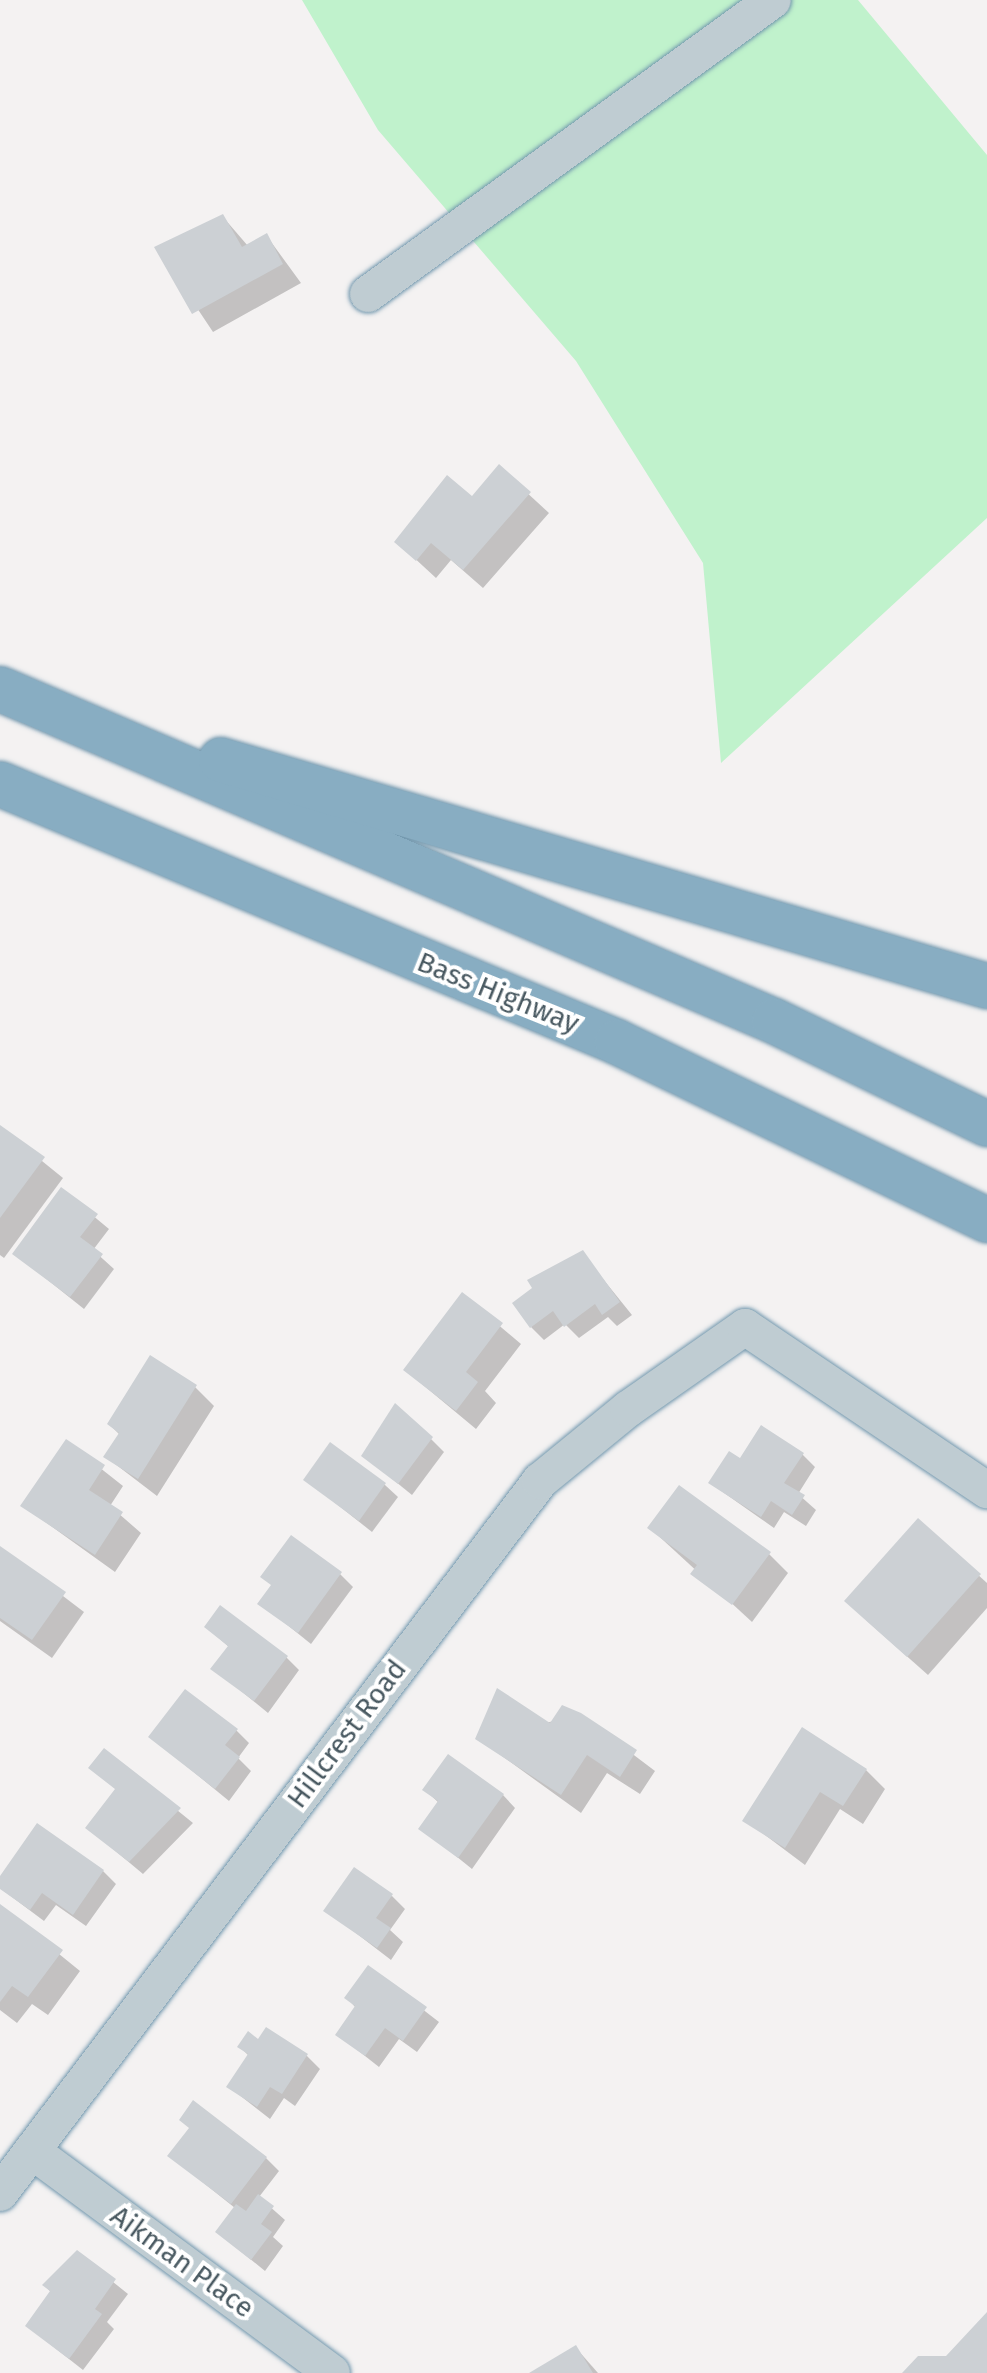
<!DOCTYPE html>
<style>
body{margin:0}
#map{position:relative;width:987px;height:2373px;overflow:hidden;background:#f4f2f2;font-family:"Fira Sans",sans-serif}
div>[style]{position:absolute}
.green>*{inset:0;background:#c0f2cc}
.shadow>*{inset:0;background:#0003}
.building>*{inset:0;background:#ccd0d4}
.roads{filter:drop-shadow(0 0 2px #7398ae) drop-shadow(0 0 2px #7398ae)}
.minor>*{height:36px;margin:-18px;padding:0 18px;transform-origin:18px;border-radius:18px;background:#bfccd2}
.highway>*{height:44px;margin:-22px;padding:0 22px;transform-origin:22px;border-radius:22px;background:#88adc2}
span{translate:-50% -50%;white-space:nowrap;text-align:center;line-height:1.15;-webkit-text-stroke:8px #fff;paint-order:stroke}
.street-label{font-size:28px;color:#495961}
</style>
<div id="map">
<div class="green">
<div style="clip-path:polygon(302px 0,858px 0,987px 155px,987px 518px,721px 763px,703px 563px,576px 361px,378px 130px)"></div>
</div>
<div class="shadow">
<div style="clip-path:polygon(223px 217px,248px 246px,266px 235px,301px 283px,213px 332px,157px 248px)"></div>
<div style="clip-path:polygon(499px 467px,549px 513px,483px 588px,451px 560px,436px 578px,397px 542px,472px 499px)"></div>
<div style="clip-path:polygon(0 1127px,63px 1178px,4px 1258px,0 1255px)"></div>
<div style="clip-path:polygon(62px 1190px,109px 1229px,93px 1250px,114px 1269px,84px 1309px,14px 1253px)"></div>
<div style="clip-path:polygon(582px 1253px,632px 1315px,617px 1326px,608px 1317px,579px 1338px,565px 1324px,544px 1340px,531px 1327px)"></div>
<div style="clip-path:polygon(463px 1295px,521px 1344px,485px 1391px,496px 1403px,476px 1429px,405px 1370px)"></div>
<div style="clip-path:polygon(195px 1387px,214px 1406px,157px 1496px,106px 1457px,120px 1435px,109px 1424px)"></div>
<div style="clip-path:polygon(431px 1439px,444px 1452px,412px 1495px,364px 1456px)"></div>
<div style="clip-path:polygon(66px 1441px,123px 1486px,110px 1506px,141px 1533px,115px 1572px,23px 1506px)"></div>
<div style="clip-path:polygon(802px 1454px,815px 1467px,798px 1494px,816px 1510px,806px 1526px,784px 1512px,774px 1528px,710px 1483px,741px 1461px)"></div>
<div style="clip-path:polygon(305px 1479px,385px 1485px,398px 1497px,372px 1532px)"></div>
<div style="clip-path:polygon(919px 1521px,987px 1583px,987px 1608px,928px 1675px,866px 1620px)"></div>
<div style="clip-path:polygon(650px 1528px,769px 1554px,788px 1573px,752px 1622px)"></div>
<div style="clip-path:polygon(0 1548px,84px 1612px,52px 1658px,0 1621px)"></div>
<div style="clip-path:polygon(340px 1574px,353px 1587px,311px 1644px,260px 1603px,272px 1586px)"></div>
<div style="clip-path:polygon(206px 1627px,286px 1657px,299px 1670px,268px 1713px,213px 1668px,229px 1647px)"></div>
<div style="clip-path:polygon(581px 1715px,655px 1771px,640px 1794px,607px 1773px,581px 1813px,477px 1738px)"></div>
<div style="clip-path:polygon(236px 1730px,249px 1743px,238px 1758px,251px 1771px,229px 1801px,151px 1737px)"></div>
<div style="clip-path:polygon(104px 1751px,193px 1823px,143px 1874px,88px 1828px,117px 1790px,91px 1768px)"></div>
<div style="clip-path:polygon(866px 1770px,885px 1789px,863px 1824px,840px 1809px,805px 1865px,745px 1820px)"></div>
<div style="clip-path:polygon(425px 1790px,503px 1795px,515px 1808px,472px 1869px,421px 1828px,439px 1803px)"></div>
<div style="clip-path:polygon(103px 1871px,116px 1884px,86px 1926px,56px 1905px,44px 1921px,0 1888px,0 1879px)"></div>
<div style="clip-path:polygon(392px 1896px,405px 1909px,390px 1930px,403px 1942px,391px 1960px,326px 1910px)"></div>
<div style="clip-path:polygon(0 1906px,80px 1971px,48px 2015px,32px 2004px,17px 2023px,0 2010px)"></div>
<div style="clip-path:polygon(368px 1967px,439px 2022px,417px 2052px,399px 2039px,379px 2067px,337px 2034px,356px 2008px,347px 1998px)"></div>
<div style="clip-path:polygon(259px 2042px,307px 2056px,320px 2069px,295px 2106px,284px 2098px,270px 2119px,229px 2087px,249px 2056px,240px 2047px)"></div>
<div style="clip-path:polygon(190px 2129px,266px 2158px,279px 2171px,259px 2197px,285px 2220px,273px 2237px,283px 2246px,265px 2271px,217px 2232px,235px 2208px,170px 2156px)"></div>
<div style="clip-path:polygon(77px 2253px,128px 2294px,107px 2322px,114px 2329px,83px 2370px,27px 2326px,52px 2293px,44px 2285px)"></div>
<div style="clip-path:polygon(576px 2348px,598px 2373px,533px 2373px)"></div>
</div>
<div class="building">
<div style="clip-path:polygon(223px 214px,242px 247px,267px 233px,283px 264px,192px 314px,154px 247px)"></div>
<div style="clip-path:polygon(499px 464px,531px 492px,463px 570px,431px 543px,416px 561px,394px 542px,447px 475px,472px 496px)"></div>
<div style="clip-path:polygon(0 1125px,45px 1157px,0 1218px)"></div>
<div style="clip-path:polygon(61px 1187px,98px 1214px,80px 1237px,103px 1254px,70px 1297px,12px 1254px)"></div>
<div style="clip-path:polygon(583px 1250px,620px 1302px,602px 1315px,595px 1304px,564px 1327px,553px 1311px,530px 1328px,512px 1303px,532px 1288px,527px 1280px)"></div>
<div style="clip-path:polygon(462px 1292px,503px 1323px,466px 1372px,478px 1382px,456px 1411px,403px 1370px)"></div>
<div style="clip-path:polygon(150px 1355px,197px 1385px,138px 1479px,103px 1457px,119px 1433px,107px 1424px)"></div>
<div style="clip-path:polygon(395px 1403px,433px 1437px,398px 1484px,361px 1456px)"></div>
<div style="clip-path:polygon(761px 1425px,804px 1453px,784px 1483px,805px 1495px,792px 1515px,771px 1501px,761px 1517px,708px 1483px,729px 1451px,740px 1458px)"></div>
<div style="clip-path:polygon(66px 1439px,105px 1465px,89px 1490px,123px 1512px,95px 1555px,20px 1506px)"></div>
<div style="clip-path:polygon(330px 1442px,386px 1483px,359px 1521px,303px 1480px)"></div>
<div style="clip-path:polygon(679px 1485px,771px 1552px,732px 1605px,690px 1574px,697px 1565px,647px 1528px)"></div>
<div style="clip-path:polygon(918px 1518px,981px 1574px,907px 1657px,844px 1601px)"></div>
<div style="clip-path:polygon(291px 1535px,342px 1572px,298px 1633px,257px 1604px,271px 1585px,260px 1577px)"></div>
<div style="clip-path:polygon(0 1546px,66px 1592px,32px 1640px,0 1618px)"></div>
<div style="clip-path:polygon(220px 1605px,288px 1656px,254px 1701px,210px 1669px,228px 1646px,204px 1627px)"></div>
<div style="clip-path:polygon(497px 1688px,550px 1723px,562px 1705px,581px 1713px,637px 1750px,620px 1777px,587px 1755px,561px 1795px,475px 1739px)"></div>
<div style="clip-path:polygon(185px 1689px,238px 1729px,225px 1745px,240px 1757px,215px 1789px,148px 1737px)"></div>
<div style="clip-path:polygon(802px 1727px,867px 1769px,843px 1806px,820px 1792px,785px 1848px,742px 1821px)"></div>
<div style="clip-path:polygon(104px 1748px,181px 1808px,129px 1862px,85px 1828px,115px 1789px,88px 1768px)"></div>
<div style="clip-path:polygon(448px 1754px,504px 1794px,458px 1858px,418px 1829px,438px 1801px,422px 1790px)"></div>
<div style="clip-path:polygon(37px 1823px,104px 1870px,73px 1915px,42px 1893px,30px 1910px,0 1889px,0 1876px)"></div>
<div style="clip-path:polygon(354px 1867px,393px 1894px,376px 1918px,391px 1928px,377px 1948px,323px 1911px)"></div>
<div style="clip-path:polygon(0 1904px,63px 1950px,28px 1997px,12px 1986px,0 2002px)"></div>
<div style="clip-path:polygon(368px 1965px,427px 2007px,403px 2041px,385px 2028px,365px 2056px,335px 2035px,355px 2006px,344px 1998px)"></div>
<div style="clip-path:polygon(266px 2027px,308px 2054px,282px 2094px,270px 2087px,257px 2107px,226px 2087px,248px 2054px,237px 2047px,248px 2031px,258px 2039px)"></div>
<div style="clip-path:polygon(193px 2100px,267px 2157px,231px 2204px,167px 2156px,189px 2128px,179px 2120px)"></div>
<div style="clip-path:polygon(258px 2194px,274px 2206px,261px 2224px,272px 2232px,251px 2260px,215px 2232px,236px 2204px,246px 2211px)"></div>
<div style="clip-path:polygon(77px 2250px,116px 2279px,95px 2309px,102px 2314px,69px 2359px,25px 2326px,50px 2291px,42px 2285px)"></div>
<div style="clip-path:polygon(987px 2312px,987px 2373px,902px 2373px,918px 2356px,946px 2356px)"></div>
<div style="clip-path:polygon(576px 2345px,593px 2373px,529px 2373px)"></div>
</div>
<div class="roads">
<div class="minor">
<div style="left:368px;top:294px;width:500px;rotate:-35.98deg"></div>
<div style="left:32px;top:2151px;width:373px;rotate:36.5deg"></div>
<div style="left:0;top:2193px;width:894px;rotate:-52.82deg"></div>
<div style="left:540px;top:1481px;width:114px;rotate:-39.3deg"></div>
<div style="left:628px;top:1409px;width:143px;rotate:-35deg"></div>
<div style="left:745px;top:1327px;width:292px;rotate:34deg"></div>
</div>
<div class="highway">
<div style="left:0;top:689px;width:842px;rotate:23.22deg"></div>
<div style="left:774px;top:1021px;width:237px;rotate:25.8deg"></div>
<div style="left:221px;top:760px;width:799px;rotate:16.44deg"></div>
<div style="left:0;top:784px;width:669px;rotate:22.69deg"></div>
<div style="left:617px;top:1042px;width:411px;rotate:25.7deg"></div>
</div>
</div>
<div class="street-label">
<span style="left:498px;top:993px;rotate:22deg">Bass Highway</span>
<span style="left:347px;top:1734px;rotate:-53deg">Hillcrest Road</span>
<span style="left:182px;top:2262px;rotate:36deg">Aikman Place</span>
</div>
</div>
